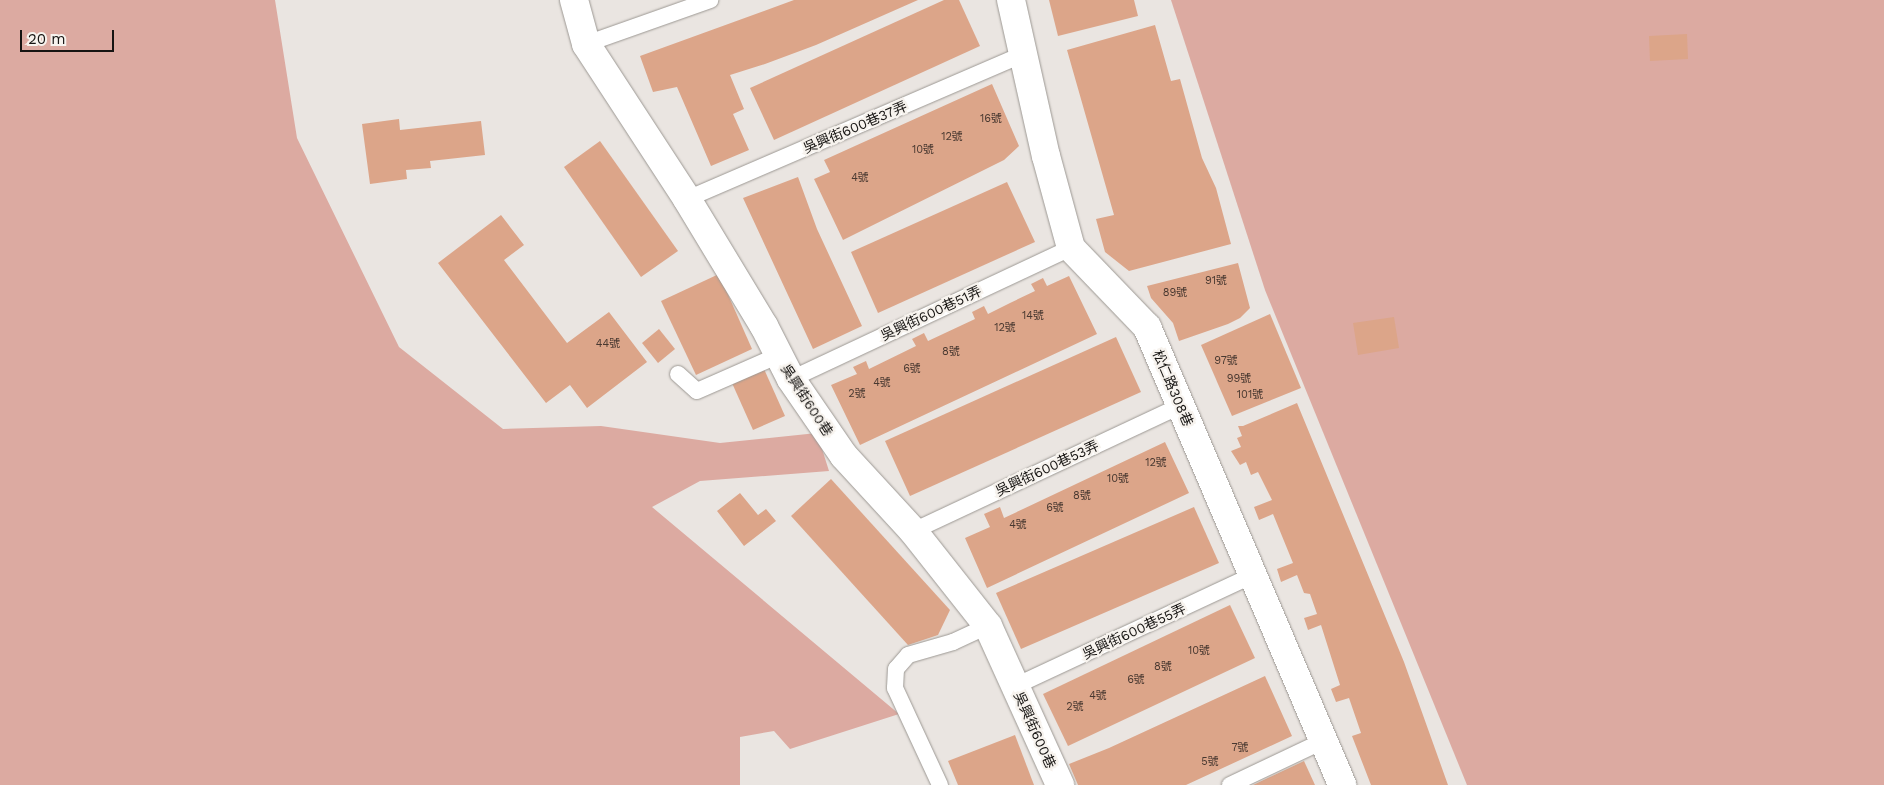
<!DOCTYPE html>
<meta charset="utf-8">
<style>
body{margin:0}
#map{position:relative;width:1884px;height:785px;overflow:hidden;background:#eae5e1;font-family:"Work Sans","Noto Sans TC",sans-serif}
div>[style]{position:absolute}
.green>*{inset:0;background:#dcaaa1}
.building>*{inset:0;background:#dca589}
.roads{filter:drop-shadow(0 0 1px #9c9893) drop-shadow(0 0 1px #9c9893)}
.service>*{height:16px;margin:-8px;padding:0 8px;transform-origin:8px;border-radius:8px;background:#fff}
.minor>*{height:28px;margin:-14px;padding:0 14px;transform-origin:14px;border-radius:14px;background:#fff}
span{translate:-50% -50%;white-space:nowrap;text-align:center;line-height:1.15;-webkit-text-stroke:4.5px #f7f3ee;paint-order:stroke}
.number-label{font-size:11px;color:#483830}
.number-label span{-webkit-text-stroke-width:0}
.street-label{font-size:14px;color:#161412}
.scale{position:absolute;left:20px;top:30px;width:94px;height:22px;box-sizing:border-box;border:2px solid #161412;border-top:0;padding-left:6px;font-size:15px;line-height:18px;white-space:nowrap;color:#161412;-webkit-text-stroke:4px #f7f3ee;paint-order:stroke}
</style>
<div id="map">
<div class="green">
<div style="clip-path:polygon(0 0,275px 0,297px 138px,399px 347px,503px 429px,601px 426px,720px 443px,817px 433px,829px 471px,700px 481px,652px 507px,899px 714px,790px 749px,774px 731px,740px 737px,740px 785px,0 785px)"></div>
<div style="clip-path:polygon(1171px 0,1884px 0,1884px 785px,1467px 785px,1265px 290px)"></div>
</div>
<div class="building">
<div style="clip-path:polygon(794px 0,918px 0,816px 45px,765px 64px,730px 75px,744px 109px,733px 114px,749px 150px,711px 166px,677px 87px,653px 92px,640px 56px)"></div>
<div style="clip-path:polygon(944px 0,959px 0,980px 46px,774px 140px,750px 88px)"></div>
<div style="clip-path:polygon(1049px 0,1134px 0,1138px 16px,1058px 36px)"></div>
<div style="clip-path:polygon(1155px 25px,1171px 81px,1180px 79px,1202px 158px,1216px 188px,1231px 244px,1129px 271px,1105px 252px,1096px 219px,1114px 215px,1067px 50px)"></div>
<div style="clip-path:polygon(1687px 34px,1688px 59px,1650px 61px,1649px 36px)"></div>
<div style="clip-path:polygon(992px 84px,1019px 146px,1004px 160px,843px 240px,814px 179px,830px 172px,824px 160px)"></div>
<div style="clip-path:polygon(399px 119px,400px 130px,481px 121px,485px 155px,430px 161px,431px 168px,406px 170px,407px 179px,370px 184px,362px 124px)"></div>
<div style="clip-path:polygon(600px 141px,678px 251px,641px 277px,564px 167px)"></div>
<div style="clip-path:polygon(798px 177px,817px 229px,862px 326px,813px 349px,743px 198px)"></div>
<div style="clip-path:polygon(1007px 182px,1035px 242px,878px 313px,851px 252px)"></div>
<div style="clip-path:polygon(501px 215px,524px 245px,504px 260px,567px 343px,609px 312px,647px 362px,587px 408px,570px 385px,546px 403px,438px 263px)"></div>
<div style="clip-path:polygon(1238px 263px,1250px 308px,1240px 318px,1228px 324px,1179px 341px,1173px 323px,1151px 298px,1147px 286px)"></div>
<div style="clip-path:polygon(719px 274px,752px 349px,696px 375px,661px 301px)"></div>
<div style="clip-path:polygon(1069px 276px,1097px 334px,860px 445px,831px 385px,857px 374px,853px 367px,866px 361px,869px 369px,916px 346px,912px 339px,924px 333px,928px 341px,975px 319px,972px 312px,984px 306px,988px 314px,1010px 303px,1035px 291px,1031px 284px,1043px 278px,1047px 286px)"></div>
<div style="clip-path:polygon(1270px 314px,1301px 388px,1232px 416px,1201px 345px)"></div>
<div style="clip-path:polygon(1394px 317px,1399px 348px,1358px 355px,1353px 323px)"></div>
<div style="clip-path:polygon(659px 329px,675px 349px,658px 363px,642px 343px)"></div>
<div style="clip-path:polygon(1116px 337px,1141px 392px,910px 496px,885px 441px)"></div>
<div style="clip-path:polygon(764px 369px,785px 416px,753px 430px,732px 383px)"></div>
<div style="clip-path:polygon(1297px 403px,1404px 662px,1448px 785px,1371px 785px,1352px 736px,1361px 733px,1349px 698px,1336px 702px,1331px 689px,1340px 685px,1321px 625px,1308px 630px,1304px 618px,1317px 614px,1310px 594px,1304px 593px,1297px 575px,1281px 582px,1277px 569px,1293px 563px,1273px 514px,1259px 520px,1254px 507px,1272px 500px,1258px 472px,1251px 475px,1246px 462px,1240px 465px,1231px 451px,1241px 447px,1237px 438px,1242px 436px,1238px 426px,1243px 426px)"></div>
<div style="clip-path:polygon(1165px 442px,1189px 493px,987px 588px,965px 538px,990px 527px,984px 514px,1000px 507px,1004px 518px)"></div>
<div style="clip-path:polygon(831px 479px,950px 610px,938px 635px,908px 645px,791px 516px)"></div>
<div style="clip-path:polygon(740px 493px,758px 515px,766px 509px,776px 521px,744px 546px,717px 511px)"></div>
<div style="clip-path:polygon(1194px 507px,1219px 563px,1021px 649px,996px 593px)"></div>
<div style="clip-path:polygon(1230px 605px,1255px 658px,1068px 746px,1043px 694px)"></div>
<div style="clip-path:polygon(1265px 676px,1292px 736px,1186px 785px,1078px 785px,1069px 764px,1109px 748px)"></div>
<div style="clip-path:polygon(1015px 735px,1034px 785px,958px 785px,948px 761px)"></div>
<div style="clip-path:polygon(1304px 761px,1315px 785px,1253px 785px)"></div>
</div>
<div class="roads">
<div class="service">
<div style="left:586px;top:44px;width:132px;rotate:-19.5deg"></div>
<div style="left:687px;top:199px;width:365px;rotate:-23.3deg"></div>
<div style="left:678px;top:374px;width:25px;rotate:42deg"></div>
<div style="left:697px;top:391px;width:90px;rotate:-23.7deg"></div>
<div style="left:791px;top:379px;width:309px;rotate:-25.1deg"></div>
<div style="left:913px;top:531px;width:295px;rotate:-25.1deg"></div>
<div style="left:1015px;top:686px;width:263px;rotate:-25deg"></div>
<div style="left:940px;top:785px;width:107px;rotate:-114.9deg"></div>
<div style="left:895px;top:688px;width:19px;rotate:-87deg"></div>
<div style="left:896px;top:669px;width:18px;rotate:-49deg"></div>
<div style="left:908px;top:655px;width:47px;rotate:-16.1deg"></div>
<div style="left:953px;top:642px;width:38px;rotate:-25deg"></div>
<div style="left:1230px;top:785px;width:103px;rotate:-25.3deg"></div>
</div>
<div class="minor">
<div style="left:574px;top:0;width:46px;rotate:74.7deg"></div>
<div style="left:586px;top:44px;width:185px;rotate:56.9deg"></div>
<div style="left:687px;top:199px;width:149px;rotate:58.8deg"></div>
<div style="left:764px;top:326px;width:59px;rotate:63deg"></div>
<div style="left:791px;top:379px;width:93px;rotate:55.5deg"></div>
<div style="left:844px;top:456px;width:102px;rotate:47.4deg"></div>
<div style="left:913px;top:531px;width:121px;rotate:51.7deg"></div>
<div style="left:988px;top:626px;width:175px;rotate:65.6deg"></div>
<div style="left:1011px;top:0;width:160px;rotate:77.4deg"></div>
<div style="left:1046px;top:156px;width:95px;rotate:74.8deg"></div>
<div style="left:1071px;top:248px;width:110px;rotate:46.1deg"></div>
<div style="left:1147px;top:327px;width:498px;rotate:66.9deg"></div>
</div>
</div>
<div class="number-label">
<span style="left:991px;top:119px">16號</span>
<span style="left:952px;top:137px">12號</span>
<span style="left:923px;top:150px">10號</span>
<span style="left:860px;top:178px">4號</span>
<span style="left:1216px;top:281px">91號</span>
<span style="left:1175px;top:293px">89號</span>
<span style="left:1033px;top:316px">14號</span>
<span style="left:1005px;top:328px">12號</span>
<span style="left:608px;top:344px">44號</span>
<span style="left:951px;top:352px">8號</span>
<span style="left:1226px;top:361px">97號</span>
<span style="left:912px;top:369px">6號</span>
<span style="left:1239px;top:379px">99號</span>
<span style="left:882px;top:383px">4號</span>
<span style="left:857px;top:394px">2號</span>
<span style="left:1250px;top:395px">101號</span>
<span style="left:1156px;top:463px">12號</span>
<span style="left:1118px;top:479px">10號</span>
<span style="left:1082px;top:496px">8號</span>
<span style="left:1055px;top:508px">6號</span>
<span style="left:1018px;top:525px">4號</span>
<span style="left:1199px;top:651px">10號</span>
<span style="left:1163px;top:667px">8號</span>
<span style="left:1136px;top:680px">6號</span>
<span style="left:1098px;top:696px">4號</span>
<span style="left:1075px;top:707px">2號</span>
<span style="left:1240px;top:748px">7號</span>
<span style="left:1210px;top:762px">5號</span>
</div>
<div class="street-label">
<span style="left:855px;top:127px;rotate:-23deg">吳興街600巷37弄</span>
<span style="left:931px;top:313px;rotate:-25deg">吳興街600巷51弄</span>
<span style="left:1173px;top:388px;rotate:67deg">松仁路308巷</span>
<span style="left:807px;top:400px;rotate:57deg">吳興街600巷</span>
<span style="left:1047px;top:468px;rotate:-25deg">吳興街600巷53弄</span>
<span style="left:1134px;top:631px;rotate:-25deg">吳興街600巷55弄</span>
<span style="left:1035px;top:730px;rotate:66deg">吳興街600巷</span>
</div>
<div class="scale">20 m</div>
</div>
